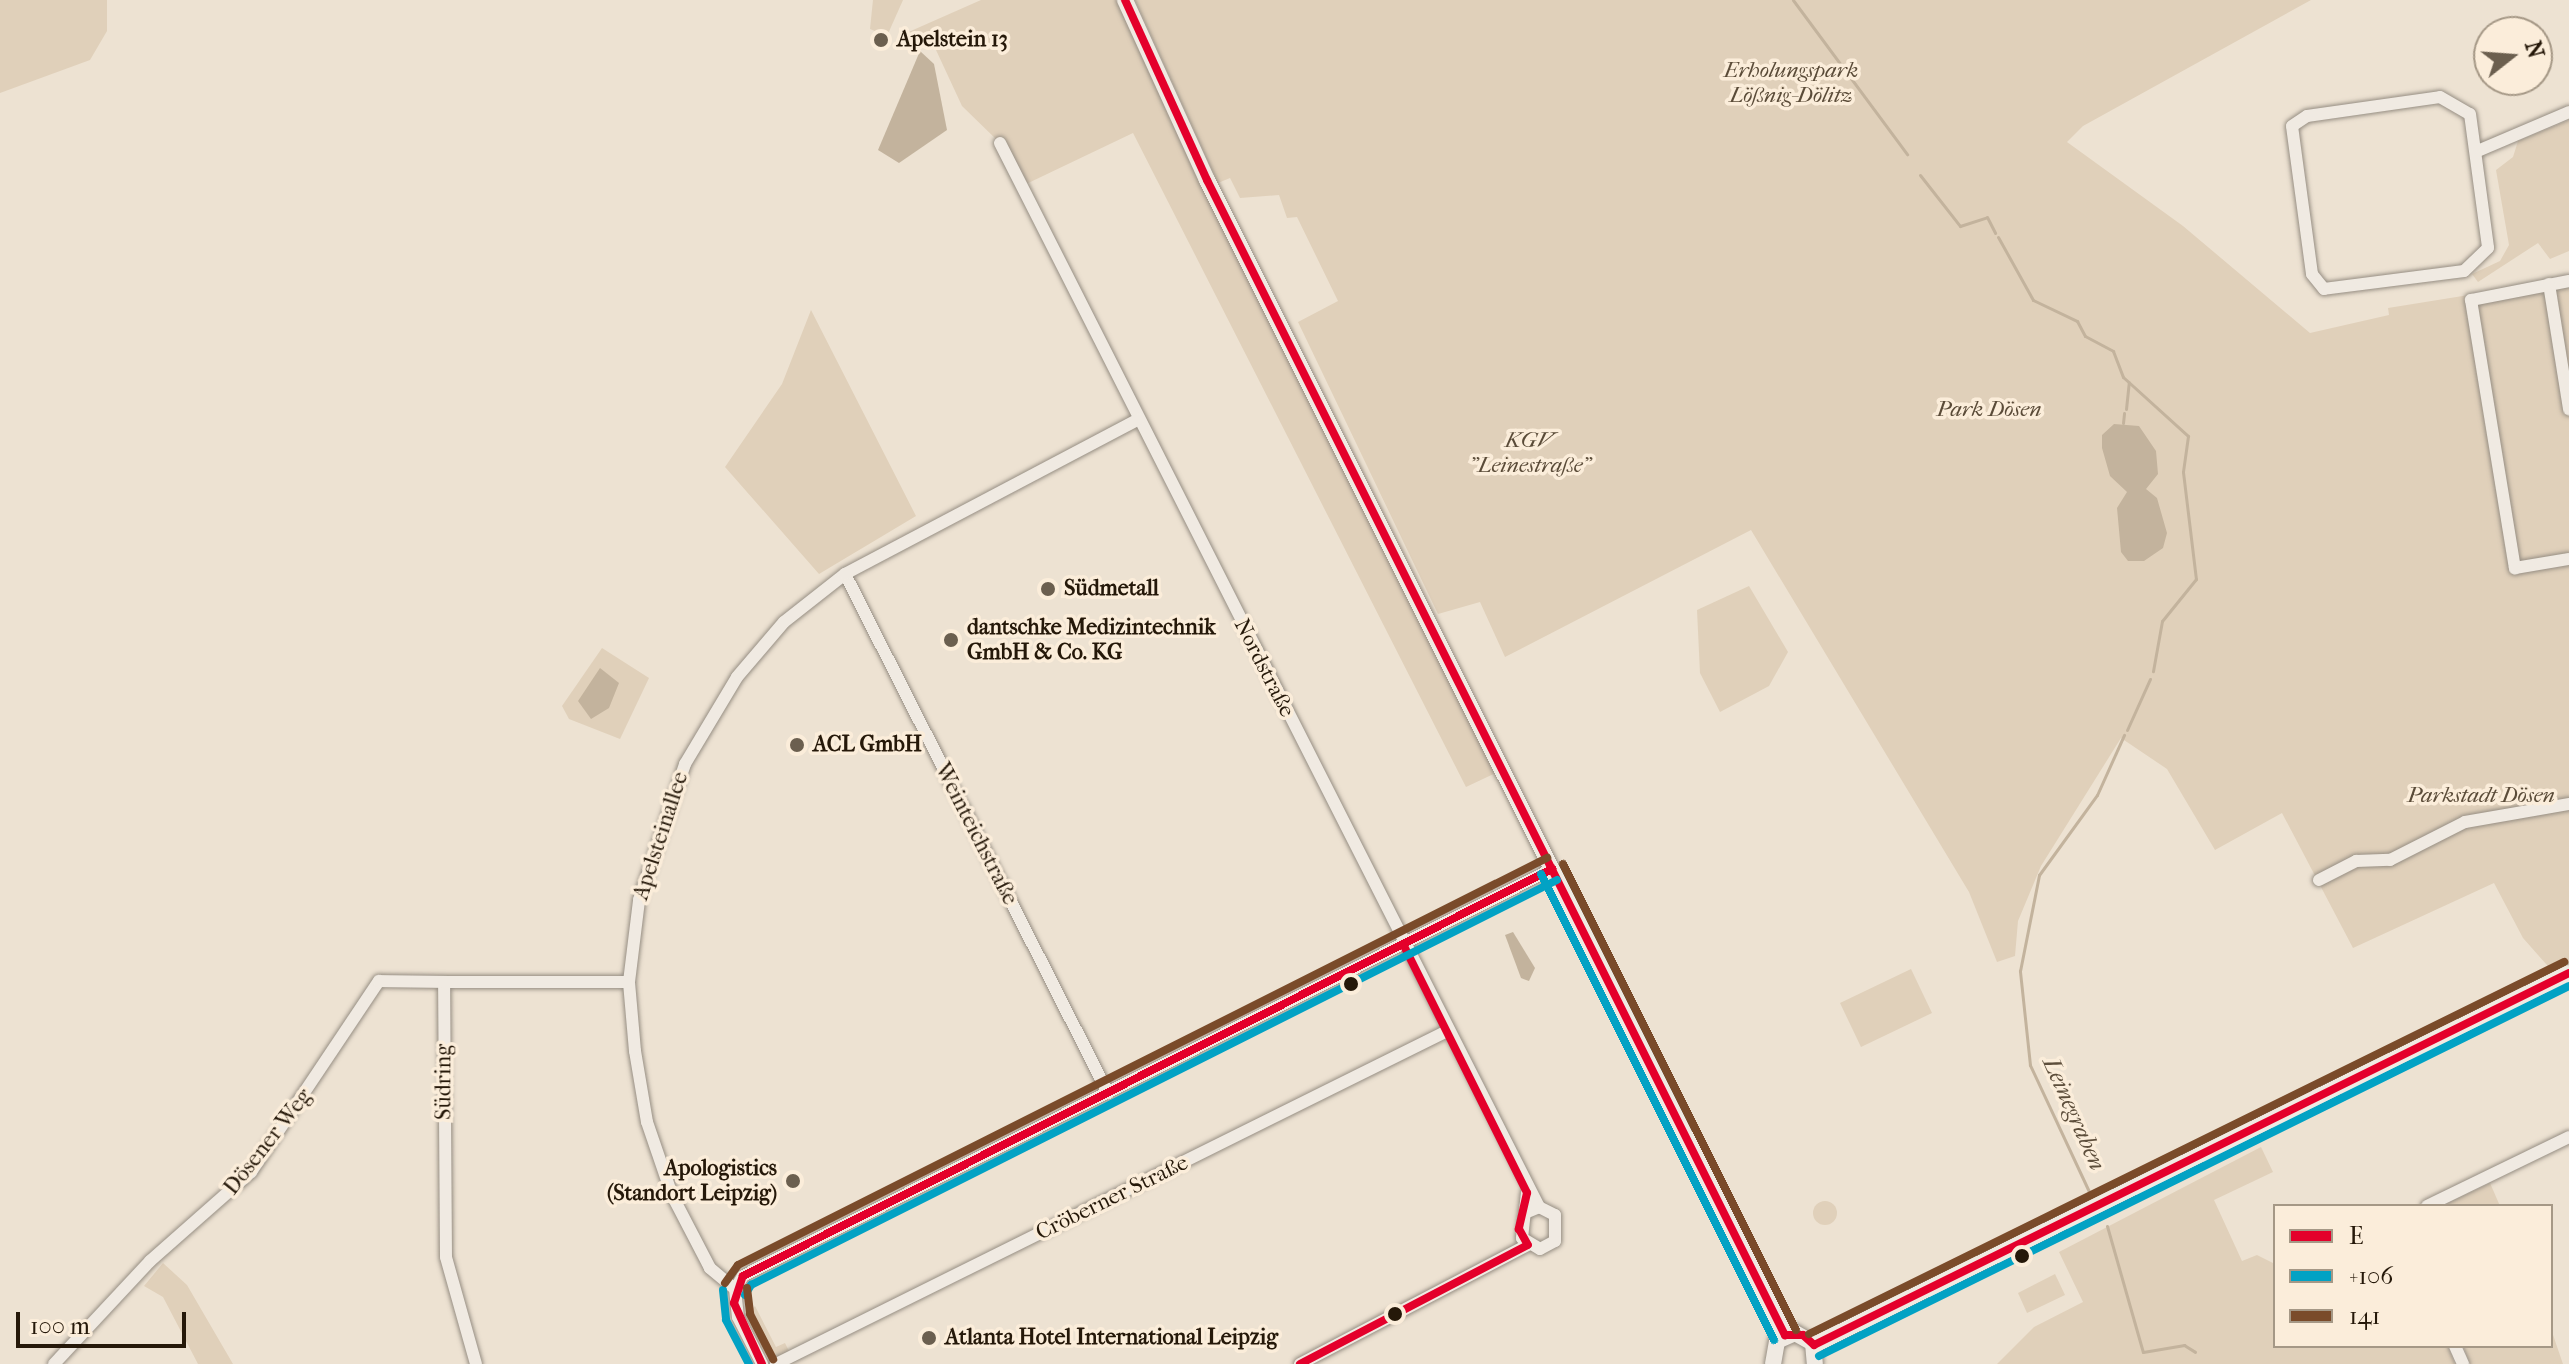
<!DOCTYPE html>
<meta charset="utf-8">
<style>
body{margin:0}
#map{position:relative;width:2569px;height:1364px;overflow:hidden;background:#ede2d2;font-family:"IM FELL French Canon",serif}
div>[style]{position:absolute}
.green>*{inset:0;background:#e0d0ba}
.round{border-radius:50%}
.water>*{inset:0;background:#c3b39d}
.stream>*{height:3px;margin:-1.5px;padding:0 1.5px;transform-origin:1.5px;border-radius:1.5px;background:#c3b39d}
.roads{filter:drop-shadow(0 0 2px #968e83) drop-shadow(0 0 2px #968e83)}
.minor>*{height:12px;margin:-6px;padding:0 6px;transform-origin:6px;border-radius:6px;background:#f0eae2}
.secondary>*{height:16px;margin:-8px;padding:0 8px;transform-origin:8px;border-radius:8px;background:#f0eae2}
.bus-1>*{height:8px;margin:-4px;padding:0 4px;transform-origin:4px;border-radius:4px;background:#e4002b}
.bus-2>*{height:8px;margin:-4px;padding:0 4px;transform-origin:4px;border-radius:4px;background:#02a2c4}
.bus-3>*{height:8px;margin:-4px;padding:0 4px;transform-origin:4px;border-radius:4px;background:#7a4b2a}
.dots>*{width:22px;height:22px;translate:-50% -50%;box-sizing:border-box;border:4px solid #fbedda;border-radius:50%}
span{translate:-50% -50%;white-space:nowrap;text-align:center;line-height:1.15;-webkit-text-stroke:7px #fbedda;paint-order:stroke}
.poi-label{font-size:22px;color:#251809;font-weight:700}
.left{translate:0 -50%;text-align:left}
.right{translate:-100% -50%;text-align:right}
.park-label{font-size:22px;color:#5a4b38;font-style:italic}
.street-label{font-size:22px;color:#251809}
.water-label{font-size:24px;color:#5d4e3b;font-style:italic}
.legend{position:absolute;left:2273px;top:1204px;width:280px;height:144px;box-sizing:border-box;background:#fbedda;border:2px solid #a59886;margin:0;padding:10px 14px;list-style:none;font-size:24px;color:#251809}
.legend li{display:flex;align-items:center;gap:16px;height:40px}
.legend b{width:40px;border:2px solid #a59886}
.north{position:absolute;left:2473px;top:16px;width:80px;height:80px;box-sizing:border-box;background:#fbedda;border:2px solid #a59886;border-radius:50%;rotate:73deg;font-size:22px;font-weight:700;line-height:32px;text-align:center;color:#251809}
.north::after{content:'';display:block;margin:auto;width:28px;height:36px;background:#6b5f4f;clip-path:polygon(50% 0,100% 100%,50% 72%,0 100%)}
.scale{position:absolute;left:16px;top:1312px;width:170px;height:36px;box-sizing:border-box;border:4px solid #251809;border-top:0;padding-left:10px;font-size:24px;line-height:28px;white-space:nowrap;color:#251809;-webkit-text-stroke:6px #fbedda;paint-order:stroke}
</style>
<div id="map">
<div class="green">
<div style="clip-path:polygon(0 0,107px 0,107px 31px,90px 60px,0 93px)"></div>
<div style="clip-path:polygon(873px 0,903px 0,887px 36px,870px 29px)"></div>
<div style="clip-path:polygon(981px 0,1125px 0,1502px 770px,1466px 787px,1133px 133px,1022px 186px,1000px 143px,962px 106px,936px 50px,904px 34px)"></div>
<div style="clip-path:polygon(1135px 0,2311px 0,2083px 126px,2067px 142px,2183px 226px,2310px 333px,2389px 315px,2388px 308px,2569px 279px,2569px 967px,2555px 974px,2523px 938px,2494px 883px,2353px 948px,2282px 813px,2215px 850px,2167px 769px,2121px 738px,2041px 866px,2018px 921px,2015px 956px,1997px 962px,1969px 892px,1751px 530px,1505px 657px,1480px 602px,1438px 614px,1298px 322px,1338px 301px,1297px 217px,1287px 218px,1279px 195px,1240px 198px,1230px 178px,1218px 183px)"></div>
<div style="clip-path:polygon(2569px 120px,2569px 251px,2550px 259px,2538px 243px,2478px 282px,2472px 274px,2500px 261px,2509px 245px,2496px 170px,2513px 157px,2518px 141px)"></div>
<div style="clip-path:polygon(811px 310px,916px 516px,819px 574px,725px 467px,782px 384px)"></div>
<div style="clip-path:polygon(1749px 586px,1788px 652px,1769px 686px,1720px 712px,1700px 673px,1697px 610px)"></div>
<div style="clip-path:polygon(602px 648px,649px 678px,620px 739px,569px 719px,562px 706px)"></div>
<div style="clip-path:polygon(1911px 969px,1932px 1013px,1861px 1047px,1840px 1003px)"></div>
<div style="clip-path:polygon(2261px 1147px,2273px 1172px,2214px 1200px,2242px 1261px,2257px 1255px,2275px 1264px,2275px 1346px,2448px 1346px,2455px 1364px,1997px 1364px,2034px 1327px,2083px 1302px,2059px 1252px)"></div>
<div style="clip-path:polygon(2490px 1183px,2500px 1206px,2442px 1206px)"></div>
<div class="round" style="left:1813px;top:1201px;width:24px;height:24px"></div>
<div style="clip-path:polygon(163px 1263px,187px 1285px,233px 1364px,198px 1364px,163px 1297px,144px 1286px)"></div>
<div style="clip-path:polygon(2055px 1274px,2065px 1295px,2027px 1313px,2018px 1293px)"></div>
<div style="clip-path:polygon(755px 1306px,776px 1347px,785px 1343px,789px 1351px,774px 1359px,764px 1353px,745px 1316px)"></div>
<div style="clip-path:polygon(2551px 1329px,2563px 1364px,2470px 1364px,2463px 1346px,2551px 1346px)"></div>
</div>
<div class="water">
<div style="clip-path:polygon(920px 51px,934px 64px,947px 130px,899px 163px,878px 150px)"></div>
<div style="clip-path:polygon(2114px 424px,2139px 426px,2156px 451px,2158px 474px,2146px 489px,2157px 498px,2167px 533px,2163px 548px,2144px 561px,2128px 561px,2121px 552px,2117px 508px,2127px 492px,2110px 476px,2102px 448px,2102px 435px)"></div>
<div style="clip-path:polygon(600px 668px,619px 683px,609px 708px,591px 719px,578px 701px)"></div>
<div style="clip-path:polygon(1513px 932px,1535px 968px,1529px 981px,1521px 978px,1505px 935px)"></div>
</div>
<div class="stream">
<div style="left:1793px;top:0;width:192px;rotate:53.5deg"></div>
<div style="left:1920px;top:175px;width:65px;rotate:51.9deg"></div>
<div style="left:1960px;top:226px;width:28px;rotate:-18deg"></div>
<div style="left:1987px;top:217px;width:18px;rotate:63deg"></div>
<div style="left:1998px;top:237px;width:72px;rotate:60.9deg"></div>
<div style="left:2033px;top:300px;width:49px;rotate:25.5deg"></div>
<div style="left:2077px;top:321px;width:17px;rotate:62deg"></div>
<div style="left:2085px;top:336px;width:32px;rotate:28deg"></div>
<div style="left:2113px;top:351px;width:28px;rotate:69deg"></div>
<div style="left:2123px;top:377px;width:88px;rotate:42.2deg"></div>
<div style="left:2188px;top:436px;width:36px;rotate:98deg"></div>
<div style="left:2183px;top:472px;width:108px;rotate:83.1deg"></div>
<div style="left:2196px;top:579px;width:54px;rotate:129deg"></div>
<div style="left:2162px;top:621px;width:51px;rotate:100.2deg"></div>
<div style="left:2126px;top:409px;width:27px;rotate:-84deg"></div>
<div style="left:2123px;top:423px;width:10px;rotate:-84deg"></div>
<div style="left:2127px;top:730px;width:56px;rotate:-65.7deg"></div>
<div style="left:2092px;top:1198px;width:147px;rotate:-115deg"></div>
<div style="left:2030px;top:1065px;width:95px;rotate:-96.1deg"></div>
<div style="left:2020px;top:971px;width:98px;rotate:-78.8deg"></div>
<div style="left:2039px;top:875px;width:99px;rotate:-54.1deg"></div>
<div style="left:2097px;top:795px;width:66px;rotate:-65.8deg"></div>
<div style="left:2107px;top:1226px;width:131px;rotate:74.1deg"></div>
<div style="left:2143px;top:1352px;width:42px;rotate:-9.7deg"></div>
<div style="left:2184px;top:1345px;width:13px;rotate:32deg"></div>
</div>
<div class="roads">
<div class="minor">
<div style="left:2440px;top:97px;width:34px;rotate:30deg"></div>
<div style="left:2470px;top:114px;width:135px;rotate:82.3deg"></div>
<div style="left:2488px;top:248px;width:33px;rotate:136deg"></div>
<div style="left:2464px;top:271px;width:141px;rotate:172.7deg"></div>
<div style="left:2324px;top:289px;width:19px;rotate:-129deg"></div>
<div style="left:2312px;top:274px;width:149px;rotate:-97.7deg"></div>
<div style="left:2292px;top:126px;width:18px;rotate:-34deg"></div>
<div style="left:2307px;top:116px;width:134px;rotate:-8.1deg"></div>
<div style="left:1000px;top:143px;width:1193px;rotate:63.13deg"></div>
<div style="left:2480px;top:150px;width:97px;rotate:-23.1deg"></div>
<div style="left:2569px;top:281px;width:100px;rotate:169deg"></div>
<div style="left:2471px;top:300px;width:272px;rotate:80.7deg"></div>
<div style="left:2515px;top:568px;width:55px;rotate:-9.5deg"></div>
<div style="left:2549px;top:284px;width:127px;rotate:80.9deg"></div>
<div style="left:845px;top:574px;width:582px;rotate:63.13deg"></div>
<div style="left:2319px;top:880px;width:42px;rotate:-27.2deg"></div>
<div style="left:2356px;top:861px;width:34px;rotate:-2deg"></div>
<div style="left:2390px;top:860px;width:84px;rotate:-26.9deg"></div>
<div style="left:2465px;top:822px;width:106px;rotate:-9.8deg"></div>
<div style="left:2427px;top:1206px;width:158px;rotate:-25.9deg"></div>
<div style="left:1525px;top:1213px;width:15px;rotate:-23deg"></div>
<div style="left:1539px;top:1207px;width:18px;rotate:27deg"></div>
<div style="left:1555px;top:1215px;width:26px;rotate:90deg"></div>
<div style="left:1555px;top:1241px;width:17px;rotate:152deg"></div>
<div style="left:1540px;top:1249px;width:21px;rotate:-149deg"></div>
<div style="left:1522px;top:1238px;width:45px;rotate:-83.7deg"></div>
<div style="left:735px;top:1289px;width:33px;rotate:-140deg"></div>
<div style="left:710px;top:1268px;width:82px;rotate:-117.5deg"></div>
<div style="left:672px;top:1195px;width:77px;rotate:-108.9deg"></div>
<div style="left:647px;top:1122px;width:72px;rotate:-99.6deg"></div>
<div style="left:635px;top:1051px;width:69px;rotate:-95deg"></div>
<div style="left:629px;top:982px;width:83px;rotate:-83deg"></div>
<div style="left:639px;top:900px;width:144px;rotate:-71.3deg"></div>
<div style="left:685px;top:764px;width:101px;rotate:-59.1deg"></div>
<div style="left:737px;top:677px;width:72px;rotate:-49.5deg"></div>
<div style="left:784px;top:622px;width:78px;rotate:-38.2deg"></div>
<div style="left:845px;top:574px;width:332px;rotate:-27.8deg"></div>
<div style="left:735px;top:1289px;width:15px;rotate:-58deg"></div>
<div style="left:743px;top:1276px;width:906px;rotate:-26.71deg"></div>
<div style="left:735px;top:1289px;width:28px;rotate:84deg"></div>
<div style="left:738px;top:1317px;width:53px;rotate:62.9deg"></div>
<div style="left:2455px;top:1346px;width:20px;rotate:66deg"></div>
<div style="left:54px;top:1364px;width:141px;rotate:-47deg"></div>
<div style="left:150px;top:1261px;width:135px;rotate:-41.4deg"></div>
<div style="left:251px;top:1172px;width:230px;rotate:-56.2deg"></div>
<div style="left:379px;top:981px;width:65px;rotate:0.9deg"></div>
<div style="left:476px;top:1364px;width:111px;rotate:-105.7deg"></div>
<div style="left:446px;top:1257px;width:275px;rotate:-90.4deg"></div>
<div style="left:444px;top:982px;width:185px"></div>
<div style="left:776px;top:1364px;width:749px;rotate:-26.39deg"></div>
<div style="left:1300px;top:1364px;width:257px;rotate:-27.6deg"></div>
</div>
<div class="secondary">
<div style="left:1125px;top:0;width:198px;rotate:65.5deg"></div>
<div style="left:1207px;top:180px;width:1292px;rotate:63.42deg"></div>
<div style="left:1814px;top:1345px;width:842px;rotate:-26.23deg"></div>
<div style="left:1773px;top:1364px;width:23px;rotate:-80deg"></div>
<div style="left:1777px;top:1341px;width:20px;rotate:-24deg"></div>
<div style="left:1795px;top:1333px;width:21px;rotate:29deg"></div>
<div style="left:1813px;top:1343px;width:21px;rotate:85deg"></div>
</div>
</div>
<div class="bus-1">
<div style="left:1125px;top:0;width:198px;rotate:65.5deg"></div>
<div style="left:1207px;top:180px;width:1292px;rotate:63.42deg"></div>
<div style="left:1785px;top:1335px;width:18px"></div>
<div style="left:1803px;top:1335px;width:15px;rotate:42deg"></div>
<div style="left:1814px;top:1345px;width:842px;rotate:-26.23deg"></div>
<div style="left:1403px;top:944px;width:278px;rotate:63.5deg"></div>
<div style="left:1527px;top:1193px;width:37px;rotate:103deg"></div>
<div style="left:1519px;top:1229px;width:18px;rotate:61deg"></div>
<div style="left:762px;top:1364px;width:67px;rotate:-114.7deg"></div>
<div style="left:734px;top:1303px;width:28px;rotate:-72deg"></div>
<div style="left:743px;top:1276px;width:906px;rotate:-26.71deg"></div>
<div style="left:1300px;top:1364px;width:257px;rotate:-27.6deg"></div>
</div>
<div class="bus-2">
<div style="left:1541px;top:874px;width:521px;rotate:63.43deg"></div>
<div style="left:723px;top:1290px;width:30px;rotate:84deg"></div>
<div style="left:726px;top:1320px;width:50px;rotate:62.4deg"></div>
<div style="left:745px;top:1295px;width:12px;rotate:-59deg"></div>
<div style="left:751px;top:1285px;width:902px;rotate:-26.68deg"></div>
<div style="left:1819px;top:1356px;width:836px;rotate:-26.26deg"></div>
</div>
<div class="bus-3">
<div style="left:1563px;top:864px;width:521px;rotate:63.43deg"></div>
<div style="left:725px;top:1283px;width:22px;rotate:-54deg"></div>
<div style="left:738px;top:1265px;width:906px;rotate:-26.71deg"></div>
<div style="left:747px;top:1288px;width:26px;rotate:83deg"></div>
<div style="left:750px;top:1314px;width:51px;rotate:62.9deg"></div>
<div style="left:1809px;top:1334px;width:842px;rotate:-26.23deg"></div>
</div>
<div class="dots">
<div style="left:881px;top:40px;background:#6b5f4f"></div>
<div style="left:1048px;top:589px;background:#6b5f4f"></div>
<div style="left:951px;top:640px;background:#6b5f4f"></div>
<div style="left:797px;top:745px;background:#6b5f4f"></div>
<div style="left:1351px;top:984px;background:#251809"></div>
<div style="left:793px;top:1181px;background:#6b5f4f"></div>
<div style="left:2022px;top:1256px;background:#251809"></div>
<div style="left:1395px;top:1314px;background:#251809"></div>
<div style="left:929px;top:1338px;background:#6b5f4f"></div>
</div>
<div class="poi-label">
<span class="left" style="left:897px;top:40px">Apelstein 13</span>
<span class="left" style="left:1064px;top:589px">Südmetall</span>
<span class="left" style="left:967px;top:640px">dantschke Medizintechnik<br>GmbH &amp; Co. KG</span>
<span class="left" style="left:813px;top:745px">ACL GmbH</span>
<span class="right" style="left:777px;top:1181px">Apologistics<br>(Standort Leipzig)</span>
<span class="left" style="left:945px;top:1338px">Atlanta Hotel International Leipzig</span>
</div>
<div class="park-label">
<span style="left:1791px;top:83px">Erholungspark<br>Lößnig-Dölitz</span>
<span style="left:1989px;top:410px">Park Dösen</span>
<span style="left:1530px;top:453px">KGV<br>"Leinestraße"</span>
<span style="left:2481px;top:796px">Parkstadt Dösen</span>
</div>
<div class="street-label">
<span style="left:1264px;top:668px;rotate:63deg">Nordstraße</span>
<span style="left:976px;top:834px;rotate:63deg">Weinteichstraße</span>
<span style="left:661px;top:836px;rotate:-72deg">Apelsteinallee</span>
<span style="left:444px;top:1082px;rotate:-90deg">Südring</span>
<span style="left:268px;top:1142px;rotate:-52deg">Dösener Weg</span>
<span style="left:1112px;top:1198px;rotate:-26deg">Cröberner Straße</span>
</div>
<div class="water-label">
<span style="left:2074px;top:1114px;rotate:66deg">Leinegraben</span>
</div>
<ul class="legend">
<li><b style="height:10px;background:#e4002b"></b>E</li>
<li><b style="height:10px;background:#02a2c4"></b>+106</li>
<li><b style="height:10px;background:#7a4b2a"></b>141</li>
</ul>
<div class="north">N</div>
<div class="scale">100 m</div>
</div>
